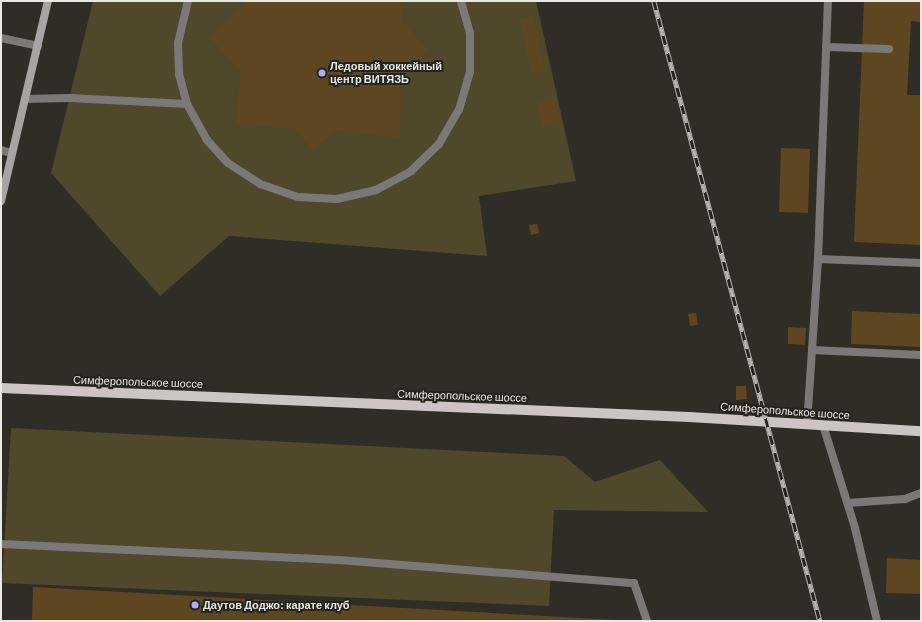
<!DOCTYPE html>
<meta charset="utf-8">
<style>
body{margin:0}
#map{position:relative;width:922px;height:622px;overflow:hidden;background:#2f2d26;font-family:Barlow,sans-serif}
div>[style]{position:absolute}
.green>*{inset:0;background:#50482b}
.building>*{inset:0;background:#5e4720}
.lane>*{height:8px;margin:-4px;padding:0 4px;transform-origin:4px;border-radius:4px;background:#7d7878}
.secondary>*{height:8px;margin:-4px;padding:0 4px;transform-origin:4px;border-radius:4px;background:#aaa3a3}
.primary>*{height:10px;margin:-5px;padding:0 5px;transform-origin:5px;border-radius:5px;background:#cdc4c4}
.rail>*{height:4.5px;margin-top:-2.25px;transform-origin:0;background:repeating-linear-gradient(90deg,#25231d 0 9px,#b5b4ae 0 18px);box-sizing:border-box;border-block:1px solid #b5b4ae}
.dots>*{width:11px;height:11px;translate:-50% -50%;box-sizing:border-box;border:2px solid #25231d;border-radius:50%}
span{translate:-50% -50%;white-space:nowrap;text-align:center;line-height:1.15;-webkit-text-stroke:4px #25231d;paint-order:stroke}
.poi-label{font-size:11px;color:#e9e8e3;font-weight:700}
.left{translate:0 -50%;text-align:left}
.street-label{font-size:11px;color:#e9e8e3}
.frame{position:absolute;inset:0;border:2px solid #e9e8e3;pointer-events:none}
</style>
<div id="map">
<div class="green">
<div style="clip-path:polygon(93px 1px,536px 1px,576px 181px,479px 196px,487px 256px,229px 236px,160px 296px,51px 173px)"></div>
<div style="clip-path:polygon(11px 428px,564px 456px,595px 482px,660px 460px,708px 512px,554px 510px,549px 606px,2px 583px)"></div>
</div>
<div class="building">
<div style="clip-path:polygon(244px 1px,401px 1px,401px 19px,428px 50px,401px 76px,400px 138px,336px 130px,313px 150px,294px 129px,236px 124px,241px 71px,210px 38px,244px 5px)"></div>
<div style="clip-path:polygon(864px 1px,921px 1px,921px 22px,911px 21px,907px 95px,921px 95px,921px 245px,854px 242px)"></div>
<div style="clip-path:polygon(533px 16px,545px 71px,531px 73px,520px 19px)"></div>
<div style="clip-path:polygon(557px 98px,562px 124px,542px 128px,537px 102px)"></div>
<div style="clip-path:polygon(781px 148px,810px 149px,808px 213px,779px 212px)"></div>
<div style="clip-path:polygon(537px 224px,539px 233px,531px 235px,529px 225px)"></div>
<div style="clip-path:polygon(852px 311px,921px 314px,921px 347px,851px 344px)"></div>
<div style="clip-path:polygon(696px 313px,698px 325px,690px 326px,688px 314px)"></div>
<div style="clip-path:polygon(788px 327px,806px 328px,805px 345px,788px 344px)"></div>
<div style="clip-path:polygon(736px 386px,746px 386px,747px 399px,736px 400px)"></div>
<div style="clip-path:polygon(887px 558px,921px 560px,921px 594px,886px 593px)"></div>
<div style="clip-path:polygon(33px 587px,616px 620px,616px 621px,32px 621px)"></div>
</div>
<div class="lane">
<div style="left:188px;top:1px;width:43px;rotate:103.4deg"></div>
<div style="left:178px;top:43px;width:31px;rotate:88deg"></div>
<div style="left:179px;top:74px;width:31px;rotate:75deg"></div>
<div style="left:187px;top:104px;width:41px;rotate:60.9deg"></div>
<div style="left:207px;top:140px;width:31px;rotate:48deg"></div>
<div style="left:228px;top:163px;width:38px;rotate:33deg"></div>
<div style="left:260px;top:184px;width:40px;rotate:18.9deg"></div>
<div style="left:298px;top:197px;width:39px;rotate:3deg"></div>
<div style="left:337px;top:199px;width:40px;rotate:-13deg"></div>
<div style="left:376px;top:190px;width:40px;rotate:-28deg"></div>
<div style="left:411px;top:171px;width:39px;rotate:-44deg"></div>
<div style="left:439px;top:144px;width:39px;rotate:-60deg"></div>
<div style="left:459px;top:110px;width:40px;rotate:-74deg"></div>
<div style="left:470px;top:72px;width:39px;rotate:-90deg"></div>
<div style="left:470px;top:33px;width:33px;rotate:-106deg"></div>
<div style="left:1px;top:38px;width:38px;rotate:12deg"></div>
<div style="left:826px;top:47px;width:63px;rotate:1.8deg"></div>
<div style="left:25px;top:99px;width:44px;rotate:-1.3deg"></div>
<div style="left:69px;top:98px;width:118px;rotate:2.9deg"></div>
<div style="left:1px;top:150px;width:10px;rotate:17deg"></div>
<div style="left:818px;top:259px;width:103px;rotate:2.2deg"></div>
<div style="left:812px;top:350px;width:109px;rotate:2.6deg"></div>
<div style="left:807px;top:425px;width:166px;rotate:-86.2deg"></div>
<div style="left:818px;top:259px;width:258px;rotate:-87.8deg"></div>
<div style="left:823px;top:425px;width:108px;rotate:72.7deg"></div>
<div style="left:855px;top:528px;width:96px;rotate:76.7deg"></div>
<div style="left:848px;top:503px;width:57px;rotate:-4deg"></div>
<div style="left:905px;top:499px;width:17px;rotate:-21deg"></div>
<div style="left:1px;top:544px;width:338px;rotate:2.7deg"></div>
<div style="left:339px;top:560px;width:296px;rotate:4.5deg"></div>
<div style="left:634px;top:583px;width:40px;rotate:71.1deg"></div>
</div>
<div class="secondary">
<div style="left:1px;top:201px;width:205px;rotate:-76.8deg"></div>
</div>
<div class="primary">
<div style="left:1px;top:388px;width:689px;rotate:2.41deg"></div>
<div style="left:689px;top:417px;width:232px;rotate:3.5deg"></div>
</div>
<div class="rail">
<div style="left:654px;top:1px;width:642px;rotate:75.01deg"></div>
</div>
<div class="dots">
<div style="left:322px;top:73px;background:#a8b0fc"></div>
<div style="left:195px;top:605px;background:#a8b0fc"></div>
</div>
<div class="poi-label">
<span class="left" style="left:330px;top:73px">Ледовый хоккейный<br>центр ВИТЯЗЬ</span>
<span class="left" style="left:203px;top:605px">Даутов Доджо: карате клуб</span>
</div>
<div class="street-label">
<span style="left:138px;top:382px;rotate:2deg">Симферопольское шоссе</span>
<span style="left:462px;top:396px;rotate:2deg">Симферопольское шоссе</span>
<span style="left:785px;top:411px;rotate:4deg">Симферопольское шоссе</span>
</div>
<div class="frame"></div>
</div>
